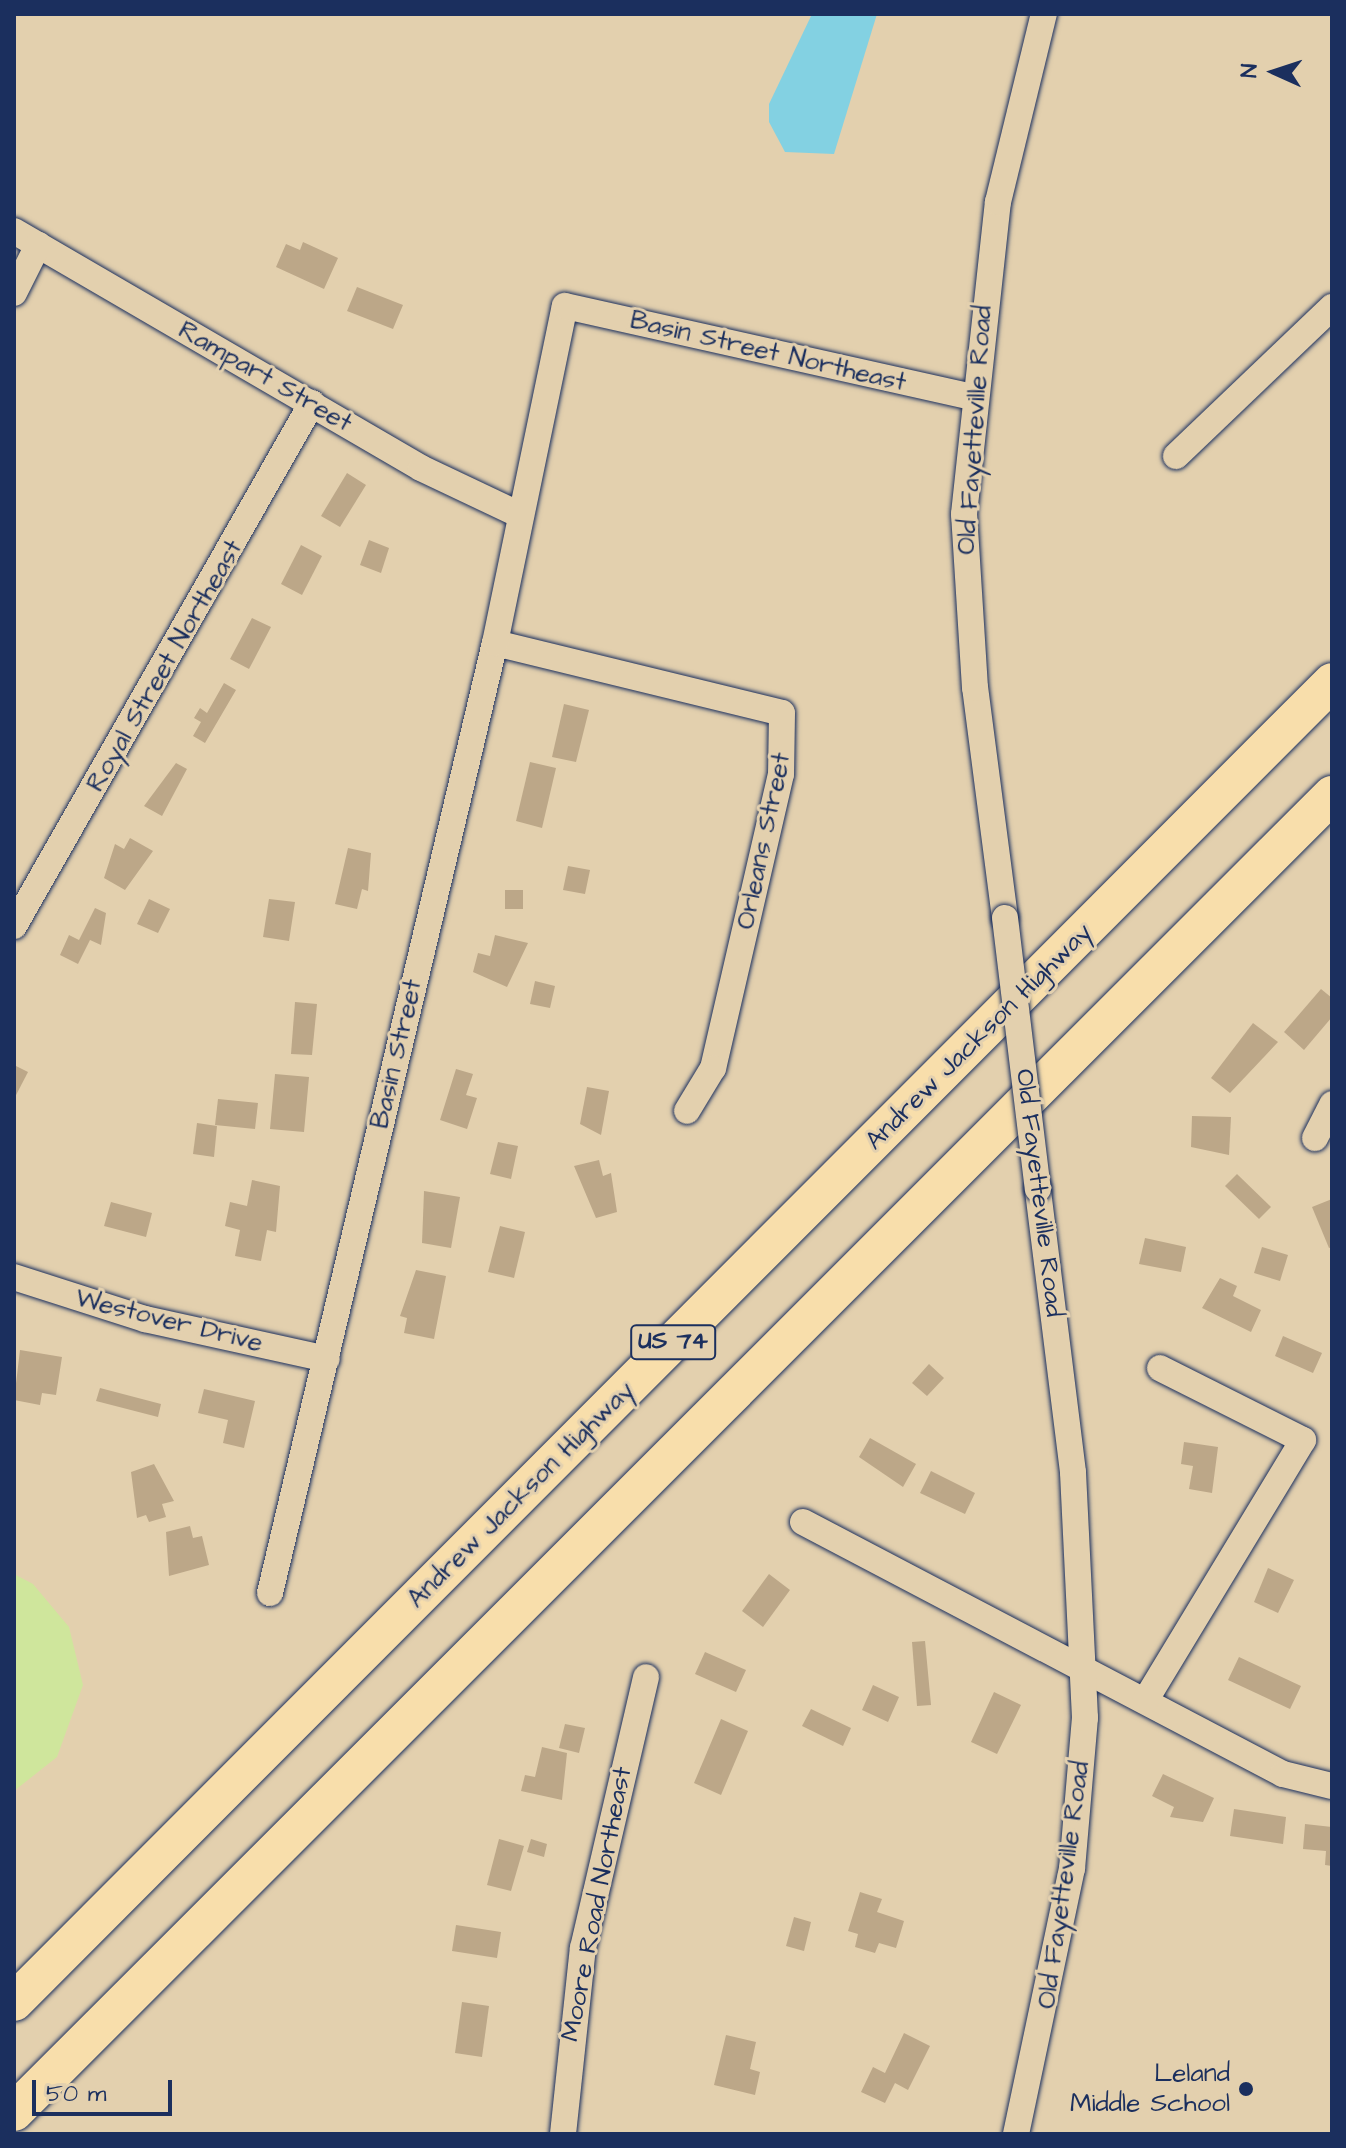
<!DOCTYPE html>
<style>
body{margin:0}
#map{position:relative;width:1346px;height:2148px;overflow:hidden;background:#e3d0ae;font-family:"Architects Daughter",sans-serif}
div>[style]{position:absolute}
.green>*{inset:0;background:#cfe69c}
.water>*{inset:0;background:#83d1e2}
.building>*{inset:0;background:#bca788}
.roads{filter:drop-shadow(0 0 2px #1b2f5e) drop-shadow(0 0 2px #1b2f5e)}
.minor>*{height:26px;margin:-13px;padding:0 13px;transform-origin:13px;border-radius:13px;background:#e3d0ae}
.highway>*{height:38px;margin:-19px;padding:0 19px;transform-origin:19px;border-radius:19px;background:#f8deab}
.bridges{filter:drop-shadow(0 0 2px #1b2f5e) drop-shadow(0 0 2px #1b2f5e)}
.minor-bridge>*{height:26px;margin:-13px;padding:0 13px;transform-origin:13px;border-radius:13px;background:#e3d0ae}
.dots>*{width:22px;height:22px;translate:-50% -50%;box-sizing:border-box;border:4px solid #e3d0ae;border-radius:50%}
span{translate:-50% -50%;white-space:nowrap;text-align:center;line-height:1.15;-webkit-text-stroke:6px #e3d0ae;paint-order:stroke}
.shield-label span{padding:2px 6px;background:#e3d0ae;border:2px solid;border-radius:6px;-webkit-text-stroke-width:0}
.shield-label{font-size:24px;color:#1b2f5e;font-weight:700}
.street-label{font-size:26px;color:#1b2f5e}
.poi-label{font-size:26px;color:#1b2f5e}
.right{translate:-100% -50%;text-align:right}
.frame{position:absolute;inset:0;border:16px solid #1b2f5e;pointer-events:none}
.north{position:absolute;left:1234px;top:32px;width:80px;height:80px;-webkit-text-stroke:6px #e3d0ae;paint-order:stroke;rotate:273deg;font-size:22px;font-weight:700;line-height:32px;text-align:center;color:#1b2f5e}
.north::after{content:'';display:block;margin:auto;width:28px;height:36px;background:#1b2f5e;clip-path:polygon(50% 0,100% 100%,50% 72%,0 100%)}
.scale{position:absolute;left:32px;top:2080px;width:140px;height:36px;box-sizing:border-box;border:4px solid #1b2f5e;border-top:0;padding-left:10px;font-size:24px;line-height:28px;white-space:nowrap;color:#1b2f5e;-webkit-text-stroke:6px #e3d0ae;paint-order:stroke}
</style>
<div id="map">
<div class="green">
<div style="clip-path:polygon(14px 1574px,33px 1584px,69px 1627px,83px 1685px,57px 1757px,14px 1791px)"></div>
</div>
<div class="water">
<div style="clip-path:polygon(812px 14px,877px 14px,834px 154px,785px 152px,769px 122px,769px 104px)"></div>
</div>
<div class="building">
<div style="clip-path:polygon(303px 242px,338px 258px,324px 289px,276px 267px,286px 244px,300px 250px)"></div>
<div style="clip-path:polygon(357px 287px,403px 305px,393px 329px,347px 311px)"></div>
<div style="clip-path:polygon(347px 473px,366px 485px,340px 527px,321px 516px)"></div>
<div style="clip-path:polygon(369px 540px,389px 548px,381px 573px,360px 565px)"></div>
<div style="clip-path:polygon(301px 545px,322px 556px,302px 595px,281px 584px)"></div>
<div style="clip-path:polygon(252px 618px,271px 627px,249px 669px,230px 659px)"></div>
<div style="clip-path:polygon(224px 683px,236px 690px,205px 743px,193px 736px,201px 722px,194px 718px,200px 708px,207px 713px)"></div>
<div style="clip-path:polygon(564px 704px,589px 710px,576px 762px,552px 757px)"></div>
<div style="clip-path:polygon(530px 762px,556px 768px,542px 828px,516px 821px)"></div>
<div style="clip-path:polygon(176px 763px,187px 769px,162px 816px,144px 806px)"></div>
<div style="clip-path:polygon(130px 838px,153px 851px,125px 890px,104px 878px,115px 844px,124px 849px)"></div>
<div style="clip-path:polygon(348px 848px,371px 853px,368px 891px,362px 889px,357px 909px,335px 904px)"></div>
<div style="clip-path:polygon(568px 866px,590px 870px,585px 894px,563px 890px)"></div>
<div style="clip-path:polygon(505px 890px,523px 890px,523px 909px,505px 909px)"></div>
<div style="clip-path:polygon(149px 899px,170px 909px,158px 933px,137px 924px)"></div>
<div style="clip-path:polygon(269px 899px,295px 902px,289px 941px,263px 937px)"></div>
<div style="clip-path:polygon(95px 908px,106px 913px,101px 945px,90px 940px,78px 964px,60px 955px,69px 935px,79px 940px)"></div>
<div style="clip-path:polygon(495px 935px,528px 943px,507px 987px,473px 972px,478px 953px,490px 956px)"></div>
<div style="clip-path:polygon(535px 981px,555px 986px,550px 1008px,530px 1004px)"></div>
<div style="clip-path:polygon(1321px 989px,1332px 998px,1332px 1017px,1304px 1050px,1284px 1032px)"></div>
<div style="clip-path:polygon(295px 1002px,317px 1004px,312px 1055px,291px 1054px)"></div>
<div style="clip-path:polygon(1253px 1023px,1278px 1042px,1230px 1093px,1211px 1078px)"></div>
<div style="clip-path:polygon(14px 1065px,28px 1072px,14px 1099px)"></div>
<div style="clip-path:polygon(456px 1069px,473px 1074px,466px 1095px,477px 1098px,467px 1129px,440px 1120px)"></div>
<div style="clip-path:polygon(275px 1074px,309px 1077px,304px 1132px,270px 1129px)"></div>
<div style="clip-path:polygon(587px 1087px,609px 1091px,601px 1135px,580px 1124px)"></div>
<div style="clip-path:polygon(218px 1099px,258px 1103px,255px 1129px,215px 1125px)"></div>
<div style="clip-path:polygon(1192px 1116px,1231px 1117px,1229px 1155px,1191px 1147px)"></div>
<div style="clip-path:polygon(197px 1123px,217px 1126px,214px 1157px,193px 1154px)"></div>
<div style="clip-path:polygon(498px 1142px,518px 1146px,511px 1179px,490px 1174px)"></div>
<div style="clip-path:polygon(599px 1160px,603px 1176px,611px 1173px,617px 1212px,596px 1218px,574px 1166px)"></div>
<div style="clip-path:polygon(1237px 1174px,1271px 1207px,1259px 1219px,1225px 1186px)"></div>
<div style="clip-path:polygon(252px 1180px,280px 1186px,276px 1232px,267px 1230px,261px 1261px,235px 1256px,240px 1230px,225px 1226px,230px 1202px,247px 1206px)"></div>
<div style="clip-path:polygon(424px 1191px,460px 1197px,451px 1248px,422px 1243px)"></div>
<div style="clip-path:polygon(1332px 1199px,1332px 1247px,1329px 1248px,1312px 1207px)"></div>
<div style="clip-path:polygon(111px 1202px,152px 1213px,146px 1237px,104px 1226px)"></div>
<div style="clip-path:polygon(500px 1226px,525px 1232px,514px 1278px,488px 1272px)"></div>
<div style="clip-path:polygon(1145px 1238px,1186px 1247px,1181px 1272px,1139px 1264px)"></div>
<div style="clip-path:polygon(1262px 1247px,1288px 1255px,1280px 1281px,1254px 1273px)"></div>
<div style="clip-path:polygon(416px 1270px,446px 1276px,434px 1339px,404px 1333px,407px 1318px,400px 1316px)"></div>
<div style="clip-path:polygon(1220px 1278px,1237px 1286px,1233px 1296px,1261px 1310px,1251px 1332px,1202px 1308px)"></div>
<div style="clip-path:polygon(1283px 1336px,1322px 1353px,1313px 1373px,1275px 1356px)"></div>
<div style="clip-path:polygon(20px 1350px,62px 1357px,56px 1395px,42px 1393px,40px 1405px,14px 1400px)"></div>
<div style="clip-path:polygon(929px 1364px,944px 1378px,927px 1396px,912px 1383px)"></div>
<div style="clip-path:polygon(100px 1388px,161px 1404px,158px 1417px,96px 1401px)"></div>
<div style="clip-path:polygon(204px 1389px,255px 1401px,244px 1448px,223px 1443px,228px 1420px,198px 1413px)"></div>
<div style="clip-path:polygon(870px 1438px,916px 1464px,903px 1487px,859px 1457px)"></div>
<div style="clip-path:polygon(1184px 1442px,1218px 1447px,1212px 1493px,1189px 1489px,1193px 1466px,1181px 1464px)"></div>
<div style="clip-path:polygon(154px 1464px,174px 1501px,162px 1504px,166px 1517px,149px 1522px,146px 1515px,137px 1518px,131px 1472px)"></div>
<div style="clip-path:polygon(931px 1471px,975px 1493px,965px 1514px,920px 1493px)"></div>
<div style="clip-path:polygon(190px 1526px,193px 1538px,202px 1536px,209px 1565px,169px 1576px,166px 1532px)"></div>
<div style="clip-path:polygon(1268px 1568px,1294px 1580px,1278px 1613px,1254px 1602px)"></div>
<div style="clip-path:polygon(769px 1574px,790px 1590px,763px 1627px,742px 1611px)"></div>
<div style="clip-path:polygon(925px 1641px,931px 1705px,917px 1706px,912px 1642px)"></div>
<div style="clip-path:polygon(705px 1652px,746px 1670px,736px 1692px,695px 1674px)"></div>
<div style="clip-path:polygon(1239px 1657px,1301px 1686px,1290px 1709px,1228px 1680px)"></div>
<div style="clip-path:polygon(873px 1685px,899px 1697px,888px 1722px,862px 1710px)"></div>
<div style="clip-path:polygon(994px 1692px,1021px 1705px,997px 1754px,971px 1742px)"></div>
<div style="clip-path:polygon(811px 1709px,851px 1728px,843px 1746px,802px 1726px)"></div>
<div style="clip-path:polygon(721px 1719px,748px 1731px,721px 1795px,694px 1783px)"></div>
<div style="clip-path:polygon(565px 1724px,585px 1728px,579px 1753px,559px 1748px)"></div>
<div style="clip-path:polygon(542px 1747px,567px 1753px,562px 1800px,521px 1791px,525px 1775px,535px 1777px)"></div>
<div style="clip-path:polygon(1163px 1774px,1214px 1798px,1203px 1822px,1170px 1817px,1174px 1807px,1152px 1796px)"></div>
<div style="clip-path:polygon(1234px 1809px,1286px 1817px,1283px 1844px,1230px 1836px)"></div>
<div style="clip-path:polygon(1305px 1824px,1332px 1827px,1332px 1866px,1325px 1865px,1326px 1851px,1303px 1849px)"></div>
<div style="clip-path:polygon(499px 1839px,524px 1846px,511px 1891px,487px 1885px)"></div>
<div style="clip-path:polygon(531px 1839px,547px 1844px,544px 1857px,527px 1852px)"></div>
<div style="clip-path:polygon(860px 1892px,882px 1899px,877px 1912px,904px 1921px,896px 1948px,879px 1943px,875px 1953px,855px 1947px,858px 1934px,848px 1931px)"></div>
<div style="clip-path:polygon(794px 1917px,811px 1922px,804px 1951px,786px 1946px)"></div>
<div style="clip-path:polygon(456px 1925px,501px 1932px,497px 1958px,452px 1951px)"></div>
<div style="clip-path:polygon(462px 2002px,489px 2006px,482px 2057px,455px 2053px)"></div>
<div style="clip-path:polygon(904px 2033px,930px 2046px,908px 2090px,895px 2083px,885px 2103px,861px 2092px,873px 2067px,885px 2073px)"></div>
<div style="clip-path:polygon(726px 2035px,756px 2042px,750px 2069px,760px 2072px,755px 2095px,714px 2085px)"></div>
</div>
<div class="roads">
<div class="minor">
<div style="left:14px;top:231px;width:471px;rotate:30.2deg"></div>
<div style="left:421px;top:468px;width:110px;rotate:25.4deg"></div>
<div style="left:14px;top:293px;width:54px;rotate:-63.4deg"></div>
<div style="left:1176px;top:456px;width:216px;rotate:-43.7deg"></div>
<div style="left:495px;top:643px;width:295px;rotate:13.7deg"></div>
<div style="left:782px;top:713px;width:61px;rotate:90.9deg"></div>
<div style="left:781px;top:774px;width:302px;rotate:103deg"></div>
<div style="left:713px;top:1068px;width:50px;rotate:121.2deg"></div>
<div style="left:1005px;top:918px;width:232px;rotate:-97.4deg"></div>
<div style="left:975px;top:688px;width:174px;rotate:-93.6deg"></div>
<div style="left:964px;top:514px;width:314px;rotate:-83.8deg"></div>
<div style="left:998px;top:202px;width:194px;rotate:-76.3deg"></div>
<div style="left:14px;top:926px;width:602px;rotate:-60.33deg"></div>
<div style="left:1315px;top:1138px;width:38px;rotate:-63deg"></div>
<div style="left:14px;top:1277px;width:138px;rotate:17.8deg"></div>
<div style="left:145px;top:1319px;width:186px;rotate:12.4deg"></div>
<div style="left:803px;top:1522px;width:542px;rotate:27.7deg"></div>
<div style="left:1283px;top:1774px;width:50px;rotate:13.8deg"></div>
<div style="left:270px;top:1593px;width:976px;rotate:-76.68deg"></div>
<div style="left:495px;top:643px;width:344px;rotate:-78.3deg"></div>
<div style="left:565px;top:306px;width:417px;rotate:12.6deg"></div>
<div style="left:1145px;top:1701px;width:305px;rotate:-58.8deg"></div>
<div style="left:1303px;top:1440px;width:160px;rotate:-153.3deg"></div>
<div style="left:563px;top:2134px;width:187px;rotate:-83.9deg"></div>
<div style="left:583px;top:1948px;width:278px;rotate:-76.9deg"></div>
<div style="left:1016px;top:2134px;width:271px;rotate:-78.1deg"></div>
<div style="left:1072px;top:1869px;width:152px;rotate:-85.1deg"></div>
<div style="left:1085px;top:1718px;width:246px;rotate:-92.8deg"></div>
<div style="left:1073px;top:1472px;width:285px;rotate:-97.1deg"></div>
</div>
<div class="highway">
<div style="left:14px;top:2002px;width:1865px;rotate:-45.04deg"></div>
<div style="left:14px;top:2112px;width:1863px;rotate:-44.98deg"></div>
</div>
</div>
<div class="bridges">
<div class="minor-bridge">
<div style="left:1005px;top:918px;width:273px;rotate:83.1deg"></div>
</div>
</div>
<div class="dots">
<div style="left:1246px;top:2089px;background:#1b2f5e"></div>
</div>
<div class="shield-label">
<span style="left:673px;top:1342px">US 74</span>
</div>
<div class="street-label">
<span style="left:768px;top:352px;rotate:13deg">Basin Street Northeast</span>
<span style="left:265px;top:377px;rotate:30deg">Rampart Street</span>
<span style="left:975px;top:430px;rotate:-86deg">Old Fayetteville Road</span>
<span style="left:165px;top:666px;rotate:-60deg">Royal Street Northeast</span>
<span style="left:764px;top:841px;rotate:-78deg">Orleans Street</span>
<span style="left:979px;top:1037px;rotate:-45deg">Andrew Jackson Highway</span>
<span style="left:397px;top:1054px;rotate:-77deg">Basin Street</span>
<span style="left:1039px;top:1193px;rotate:83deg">Old Fayetteville Road</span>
<span style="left:169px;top:1321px;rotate:14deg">Westover Drive</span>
<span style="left:521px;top:1495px;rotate:-45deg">Andrew Jackson Highway</span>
<span style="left:1064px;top:1885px;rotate:-82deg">Old Fayetteville Road</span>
<span style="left:597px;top:1904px;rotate:-79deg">Moore Road Northeast</span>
</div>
<div class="poi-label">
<span class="right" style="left:1230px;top:2089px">Leland<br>Middle School</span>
</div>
<div class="frame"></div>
<div class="north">N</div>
<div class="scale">50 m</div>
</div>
